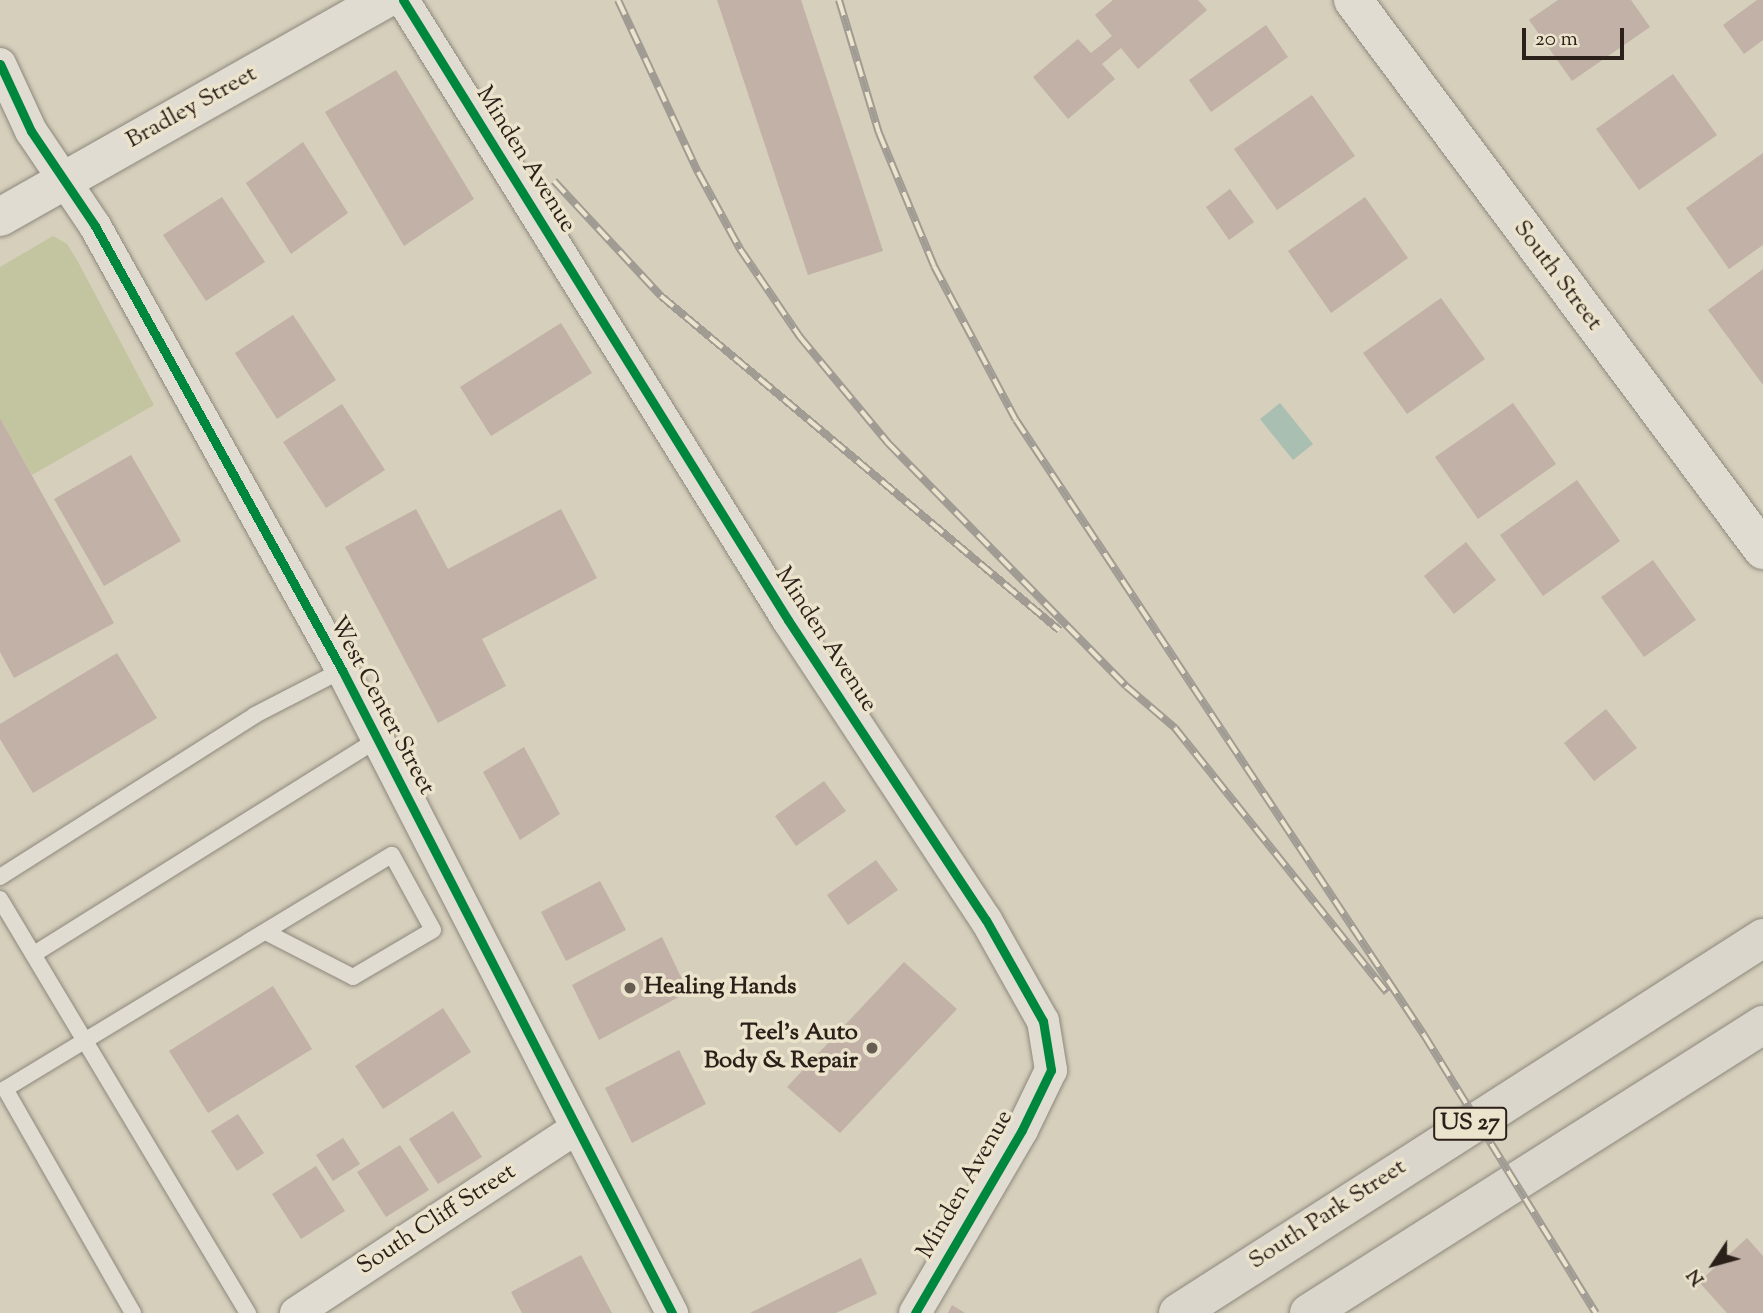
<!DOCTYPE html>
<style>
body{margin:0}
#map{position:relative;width:1763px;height:1313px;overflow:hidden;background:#d6cfbc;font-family:"Sorts Mill Goudy",serif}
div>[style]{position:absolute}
.green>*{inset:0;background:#c3c5a0}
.water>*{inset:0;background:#a8bfb1}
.building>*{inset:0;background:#c1b1a6}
.roads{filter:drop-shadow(0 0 2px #8d887c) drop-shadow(0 0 2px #8d887c)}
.service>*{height:16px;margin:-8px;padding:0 8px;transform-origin:8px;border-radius:8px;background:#e0dcd2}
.minor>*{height:32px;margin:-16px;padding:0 16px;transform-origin:16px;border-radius:16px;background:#e0dcd2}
.tertiary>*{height:38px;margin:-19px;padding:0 19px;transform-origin:19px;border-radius:19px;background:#e0dcd2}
.primary>*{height:38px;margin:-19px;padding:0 19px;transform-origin:19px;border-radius:19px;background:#dad6cb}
.rail>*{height:8px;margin-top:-4px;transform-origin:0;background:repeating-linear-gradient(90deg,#ece3cc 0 16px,#a09c94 0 32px);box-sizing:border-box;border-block:2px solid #a09c94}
.cycleway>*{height:9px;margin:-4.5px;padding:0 4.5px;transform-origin:4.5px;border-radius:4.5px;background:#00873e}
.dots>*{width:19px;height:19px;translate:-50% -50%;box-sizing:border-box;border:4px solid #ece3cc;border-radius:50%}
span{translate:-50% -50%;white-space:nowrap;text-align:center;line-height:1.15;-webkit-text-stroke:7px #ece3cc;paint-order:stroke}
.shield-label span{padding:2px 5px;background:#ece3cc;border:2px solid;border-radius:5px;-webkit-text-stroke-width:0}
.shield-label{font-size:23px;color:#2c201a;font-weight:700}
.street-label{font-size:24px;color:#2c201a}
.poi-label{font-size:24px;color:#2c201a;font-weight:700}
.left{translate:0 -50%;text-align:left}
.right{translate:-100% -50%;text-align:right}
.north{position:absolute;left:1679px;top:1229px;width:70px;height:70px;-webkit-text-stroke:5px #ece3cc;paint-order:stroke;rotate:234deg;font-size:19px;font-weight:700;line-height:28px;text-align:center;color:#2c201a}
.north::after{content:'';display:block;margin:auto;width:24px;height:32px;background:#2c201a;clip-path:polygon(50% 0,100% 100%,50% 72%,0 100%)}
.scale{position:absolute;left:1522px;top:28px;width:102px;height:32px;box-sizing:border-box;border:4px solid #2c201a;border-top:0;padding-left:9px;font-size:21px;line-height:24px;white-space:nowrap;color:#2c201a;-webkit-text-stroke:5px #ece3cc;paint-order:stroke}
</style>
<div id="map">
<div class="green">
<div style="clip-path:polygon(53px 236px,67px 244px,77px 260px,154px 405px,32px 475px,0 418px,0 267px)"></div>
</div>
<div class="water">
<div style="clip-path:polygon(1280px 403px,1313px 444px,1293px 460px,1260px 419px)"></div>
</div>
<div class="building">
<div style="clip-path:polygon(717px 0,801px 0,883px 251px,808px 275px)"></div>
<div style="clip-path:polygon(1113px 0,1198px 0,1207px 10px,1138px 69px,1121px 48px,1102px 64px,1115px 79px,1068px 119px,1033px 77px,1078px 39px,1091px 53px,1112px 36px,1095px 15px)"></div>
<div style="clip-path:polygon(1558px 0,1631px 0,1650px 27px,1572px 81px,1529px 20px)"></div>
<div style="clip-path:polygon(1757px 0,1763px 0,1763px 40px,1744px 54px,1723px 25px)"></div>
<div style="clip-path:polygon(1266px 25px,1288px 57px,1211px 112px,1189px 80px)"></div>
<div style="clip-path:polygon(396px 70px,474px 199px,404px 246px,325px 112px)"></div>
<div style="clip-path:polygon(1673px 74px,1717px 135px,1639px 190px,1596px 129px)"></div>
<div style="clip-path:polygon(1312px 95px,1355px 156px,1277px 210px,1234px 149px)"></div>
<div style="clip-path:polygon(303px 142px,348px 213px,291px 254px,246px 183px)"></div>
<div style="clip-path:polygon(1763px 153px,1763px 245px,1729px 269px,1686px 208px)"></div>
<div style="clip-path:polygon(1230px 189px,1254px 222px,1229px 240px,1206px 207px)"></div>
<div style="clip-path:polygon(222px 197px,265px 262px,206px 301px,163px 235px)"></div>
<div style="clip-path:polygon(1365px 197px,1408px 258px,1331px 313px,1288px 251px)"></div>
<div style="clip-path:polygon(1763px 269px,1763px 385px,1708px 310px)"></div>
<div style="clip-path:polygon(1441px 298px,1485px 359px,1407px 414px,1363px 353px)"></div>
<div style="clip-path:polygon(293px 315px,336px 380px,277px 419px,235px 353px)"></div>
<div style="clip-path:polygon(561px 323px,592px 373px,491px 436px,460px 387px)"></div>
<div style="clip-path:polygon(1513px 403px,1556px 464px,1478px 519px,1435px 457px)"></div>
<div style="clip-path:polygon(342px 404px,385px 470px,326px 508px,283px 442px)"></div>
<div style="clip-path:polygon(0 418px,114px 623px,14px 678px,0 652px)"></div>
<div style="clip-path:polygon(131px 455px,181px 541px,104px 586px,54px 499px)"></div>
<div style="clip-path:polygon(1577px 480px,1620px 541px,1543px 596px,1500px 535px)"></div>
<div style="clip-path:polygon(416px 509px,448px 569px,561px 509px,597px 578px,482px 639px,506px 686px,438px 723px,345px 547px)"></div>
<div style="clip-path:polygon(1466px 542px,1496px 580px,1454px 614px,1424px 576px)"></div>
<div style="clip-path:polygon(1653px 560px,1696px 620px,1644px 657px,1601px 597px)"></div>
<div style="clip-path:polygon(117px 653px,157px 718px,33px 793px,0 739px,0 724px)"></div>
<div style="clip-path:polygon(1606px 709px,1637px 748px,1594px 781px,1564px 743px)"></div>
<div style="clip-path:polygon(524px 747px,560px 814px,520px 840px,483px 772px)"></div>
<div style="clip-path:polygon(824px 781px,846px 811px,796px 846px,775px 816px)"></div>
<div style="clip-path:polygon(876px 860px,898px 890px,848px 925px,827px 895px)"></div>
<div style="clip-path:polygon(600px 881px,626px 930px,566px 961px,541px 912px)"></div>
<div style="clip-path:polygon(662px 937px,688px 992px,599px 1040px,572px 985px)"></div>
<div style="clip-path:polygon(904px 962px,957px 1009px,840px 1133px,787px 1087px)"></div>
<div style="clip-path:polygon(273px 986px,312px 1049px,208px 1113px,169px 1051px)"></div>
<div style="clip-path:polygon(443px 1008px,471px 1052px,383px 1109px,355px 1066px)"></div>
<div style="clip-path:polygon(679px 1050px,706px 1104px,632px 1143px,605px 1088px)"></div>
<div style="clip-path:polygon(453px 1111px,482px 1157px,438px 1184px,409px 1139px)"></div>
<div style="clip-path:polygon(238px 1114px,264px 1153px,237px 1171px,211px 1131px)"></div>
<div style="clip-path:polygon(343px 1138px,360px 1164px,333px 1181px,316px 1155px)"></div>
<div style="clip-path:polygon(400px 1145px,429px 1190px,386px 1217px,357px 1172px)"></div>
<div style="clip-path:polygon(316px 1166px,345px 1211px,301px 1239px,272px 1194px)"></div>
<div style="clip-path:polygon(1747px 1238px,1763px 1256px,1763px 1313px,1727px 1313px,1699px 1282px)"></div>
<div style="clip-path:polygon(581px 1255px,612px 1313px,522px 1313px,511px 1292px)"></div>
<div style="clip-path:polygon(861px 1258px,877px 1294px,836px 1313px,750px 1313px)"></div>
<div style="clip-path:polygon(952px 1305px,965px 1313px,948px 1313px)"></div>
</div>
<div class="roads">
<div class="service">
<div style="left:0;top:877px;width:302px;rotate:-32.4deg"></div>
<div style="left:255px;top:715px;width:98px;rotate:-27.3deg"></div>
<div style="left:0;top:899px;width:483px;rotate:59.1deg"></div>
<div style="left:34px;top:954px;width:406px;rotate:-32deg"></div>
<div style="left:133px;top:1313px;width:258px;rotate:-119.7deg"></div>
<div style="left:5px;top:1089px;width:452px;rotate:-31.2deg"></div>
<div style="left:392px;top:855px;width:85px;rotate:61.3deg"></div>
<div style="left:433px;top:930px;width:93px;rotate:149.6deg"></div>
<div style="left:353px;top:977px;width:98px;rotate:-152.7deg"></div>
</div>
<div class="minor">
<div style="left:403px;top:0;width:730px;rotate:58.16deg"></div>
<div style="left:788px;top:620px;width:359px;rotate:56.6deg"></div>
<div style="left:986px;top:920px;width:116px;rotate:60.6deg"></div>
<div style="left:1043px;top:1021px;width:50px;rotate:80.7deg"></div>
<div style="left:1051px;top:1070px;width:67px;rotate:115.8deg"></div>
<div style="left:1022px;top:1130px;width:212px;rotate:120.3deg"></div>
<div style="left:0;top:64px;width:74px;rotate:65.2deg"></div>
<div style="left:31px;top:131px;width:115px;rotate:56deg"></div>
<div style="left:95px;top:226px;width:508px;rotate:60.91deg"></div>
<div style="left:342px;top:670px;width:723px;rotate:62.83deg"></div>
<div style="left:296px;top:1313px;width:336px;rotate:-33.4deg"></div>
</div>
<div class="tertiary">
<div style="left:1353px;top:0;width:686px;rotate:53.3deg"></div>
<div style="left:0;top:217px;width:441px;rotate:-29.5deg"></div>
</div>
<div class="primary">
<div style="left:1178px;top:1313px;width:695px;rotate:-32.66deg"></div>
<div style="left:1309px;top:1313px;width:538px;rotate:-32.39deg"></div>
</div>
</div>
<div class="rail">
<div style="left:618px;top:0;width:190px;rotate:65.1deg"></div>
<div style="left:698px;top:172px;width:88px;rotate:61.4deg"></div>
<div style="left:740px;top:249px;width:107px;rotate:55.7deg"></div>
<div style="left:800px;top:337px;width:138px;rotate:50.3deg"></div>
<div style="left:888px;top:443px;width:340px;rotate:45.6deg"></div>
<div style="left:1126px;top:686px;width:65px;rotate:40.6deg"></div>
<div style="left:1175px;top:728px;width:339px;rotate:51.3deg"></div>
<div style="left:839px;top:0;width:139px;rotate:73.3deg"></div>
<div style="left:879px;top:133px;width:144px;rotate:67.5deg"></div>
<div style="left:934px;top:266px;width:174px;rotate:62deg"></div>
<div style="left:1016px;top:420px;width:738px;rotate:56.44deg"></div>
<div style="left:1424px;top:1035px;width:327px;rotate:58.3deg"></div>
<div style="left:554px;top:181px;width:157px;rotate:47.1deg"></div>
<div style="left:661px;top:296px;width:520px;rotate:40deg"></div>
</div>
<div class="cycleway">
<div style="left:403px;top:0;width:730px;rotate:58.16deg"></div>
<div style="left:788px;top:620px;width:359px;rotate:56.6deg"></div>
<div style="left:986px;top:920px;width:116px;rotate:60.6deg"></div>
<div style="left:1043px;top:1021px;width:50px;rotate:80.7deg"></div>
<div style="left:1051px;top:1070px;width:67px;rotate:115.8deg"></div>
<div style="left:1022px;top:1130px;width:212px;rotate:120.3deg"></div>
<div style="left:0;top:64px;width:74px;rotate:65.2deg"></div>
<div style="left:31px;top:131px;width:115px;rotate:56deg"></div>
<div style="left:95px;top:226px;width:508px;rotate:60.91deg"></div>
<div style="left:342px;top:670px;width:723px;rotate:62.83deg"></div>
</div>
<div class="dots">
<div style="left:630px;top:988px;background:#685d53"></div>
<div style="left:872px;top:1048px;background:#685d53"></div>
</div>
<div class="shield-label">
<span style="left:1470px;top:1124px">US 27</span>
</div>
<div class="street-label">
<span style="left:192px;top:108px;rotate:-29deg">Bradley Street</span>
<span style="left:525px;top:160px;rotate:58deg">Minden Avenue</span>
<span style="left:1557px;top:276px;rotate:53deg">South Street</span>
<span style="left:825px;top:640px;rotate:57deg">Minden Avenue</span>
<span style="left:381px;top:706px;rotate:62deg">West Center Street</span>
<span style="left:966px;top:1185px;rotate:-60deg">Minden Avenue</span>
<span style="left:1328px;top:1215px;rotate:-33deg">South Park Street</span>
<span style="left:437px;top:1220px;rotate:-33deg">South Cliff Street</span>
</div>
<div class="poi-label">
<span class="left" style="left:644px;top:988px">Healing Hands</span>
<span class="right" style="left:858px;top:1048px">Teel's Auto<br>Body &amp; Repair</span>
</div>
<div class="north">N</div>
<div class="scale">20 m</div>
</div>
